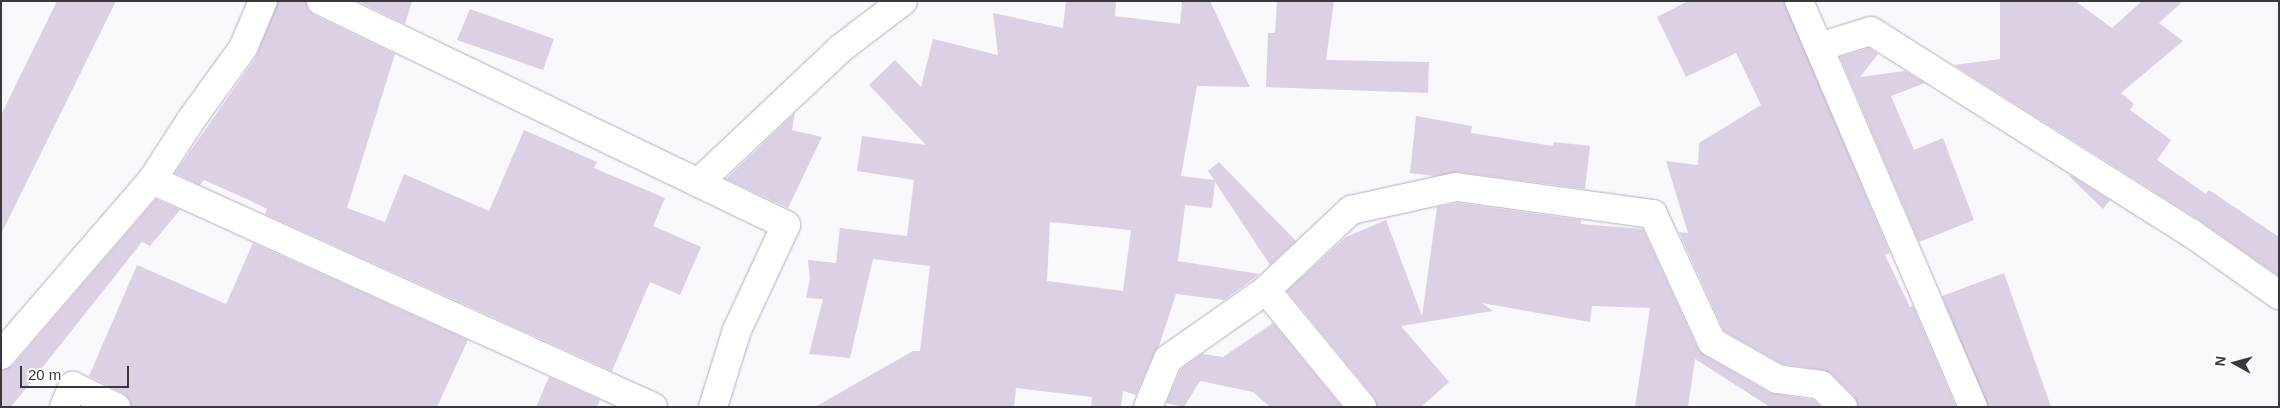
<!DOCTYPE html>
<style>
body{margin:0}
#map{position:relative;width:2280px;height:408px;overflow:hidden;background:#faf8fc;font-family:Helvetica,sans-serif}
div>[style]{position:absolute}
.building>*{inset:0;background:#dcd0e5}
.roads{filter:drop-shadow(0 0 1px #b5aabe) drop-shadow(0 0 1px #b5aabe)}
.minor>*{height:28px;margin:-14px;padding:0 14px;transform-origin:14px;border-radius:14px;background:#fff}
span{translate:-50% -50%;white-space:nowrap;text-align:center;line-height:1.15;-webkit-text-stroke:5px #fff;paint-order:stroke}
.frame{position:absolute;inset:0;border:2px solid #3b373f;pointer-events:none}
.north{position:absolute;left:2210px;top:338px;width:50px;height:50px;-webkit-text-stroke:4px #fff;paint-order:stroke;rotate:277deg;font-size:14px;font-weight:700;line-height:20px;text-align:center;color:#3b373f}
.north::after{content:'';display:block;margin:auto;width:18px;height:22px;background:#3b373f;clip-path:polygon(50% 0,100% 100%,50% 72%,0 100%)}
.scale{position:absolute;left:20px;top:366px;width:109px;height:22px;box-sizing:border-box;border:2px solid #3b373f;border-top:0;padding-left:6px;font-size:15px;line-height:18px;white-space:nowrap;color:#3b373f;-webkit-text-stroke:4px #fff;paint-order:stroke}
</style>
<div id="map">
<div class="building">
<div style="clip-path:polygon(57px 1px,116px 1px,1px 234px,1px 115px)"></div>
<div style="clip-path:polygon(278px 1px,306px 1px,308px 9px,314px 15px,395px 54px,347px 208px,385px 222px,404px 174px,489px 211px,524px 130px,597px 162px,594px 168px,665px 198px,653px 226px,701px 247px,680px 295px,650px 282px,612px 371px,265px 214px,267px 209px,251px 201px,204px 180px,200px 185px,175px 173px,256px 57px)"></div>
<div style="clip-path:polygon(358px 1px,412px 1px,405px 24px)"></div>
<div style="clip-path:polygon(evenodd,1066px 1px,1116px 1px,1115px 16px,1180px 24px,1182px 1px,1210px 1px,1250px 87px,1197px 86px,1181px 176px,1214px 180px,1208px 171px,1219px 162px,1296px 241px,1270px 265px,1215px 182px,1212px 208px,1185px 205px,1178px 261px,1260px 274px,1224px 300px,1176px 294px,1159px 346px,1154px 353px,1136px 395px,1123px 391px,1121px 407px,1091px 407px,1092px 397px,1016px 388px,1014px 407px,815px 407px,913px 351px,920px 351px,930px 266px,873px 259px,850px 358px,809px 354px,823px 299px,806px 298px,810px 279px,808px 260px,836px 263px,840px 228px,907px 236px,914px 180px,857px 171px,862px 136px,926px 145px,869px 85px,895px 60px,921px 87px,933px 39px,998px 55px,993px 13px,1063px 28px,1066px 1px,1050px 222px,1131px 230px,1123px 291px,1047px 281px,1050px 222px)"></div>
<div style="clip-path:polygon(1277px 1px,1334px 1px,1326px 60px,1429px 62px,1428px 93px,1266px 87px,1268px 33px,1275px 33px)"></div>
<div style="clip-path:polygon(1688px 1px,1784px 1px,1890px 253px,1885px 255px,1910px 307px,1913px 306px,1956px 407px,1858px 407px,1854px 396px,1832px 374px,1823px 370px,1782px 364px,1724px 331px,1679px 232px,1688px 233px,1666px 161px,1698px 165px,1699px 143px,1761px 105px,1736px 53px,1686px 77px,1657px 17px)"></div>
<div style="clip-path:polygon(2000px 1px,2075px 1px,2112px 28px,2142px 1px,2183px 1px,2159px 23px,2183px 41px,2121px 93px,2134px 104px,2130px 110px,2171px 140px,2157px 160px,2206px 194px,2209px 190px,2279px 237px,2279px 276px,2199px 220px,1954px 65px,2000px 59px)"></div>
<div style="clip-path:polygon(470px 9px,554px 39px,543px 70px,457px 40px)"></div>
<div style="clip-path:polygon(1869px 48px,1878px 54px,1860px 77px,1905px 71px,1925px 83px,1891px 96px,1914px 150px,1943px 138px,1974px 220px,1919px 242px,1840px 57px)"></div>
<div style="clip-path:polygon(795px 113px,792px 130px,822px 137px,788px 208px,726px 179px)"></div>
<div style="clip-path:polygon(1416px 116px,1472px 126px,1471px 133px,1553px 146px,1554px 142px,1590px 146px,1585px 189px,1458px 172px,1435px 176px,1410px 173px)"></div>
<div style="clip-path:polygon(2070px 175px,2110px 200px,2103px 209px,2069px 176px)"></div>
<div style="clip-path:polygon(156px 199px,180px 210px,150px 246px,142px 242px,11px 407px,1px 407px,1px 370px,13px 365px)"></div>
<div style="clip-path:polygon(1457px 203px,1581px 220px,1581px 224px,1643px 229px,1698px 349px,1704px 355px,1770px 393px,1814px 400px,1821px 407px,1770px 407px,1695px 359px,1688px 407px,1635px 407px,1650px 308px,1592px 306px,1590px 322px,1482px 303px,1493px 311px,1401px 326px,1449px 382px,1421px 407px,1377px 407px,1374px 397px,1287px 291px,1346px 237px,1386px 220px,1422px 316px,1437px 207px)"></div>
<div style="clip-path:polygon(253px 243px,468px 340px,437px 407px,131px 407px,129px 399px,123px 393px,89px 376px,137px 265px,226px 304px)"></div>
<div style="clip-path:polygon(2004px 273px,2051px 407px,1988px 407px,1942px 296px)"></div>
<div style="clip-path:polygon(1273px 323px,1342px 407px,1270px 407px,1253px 392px,1200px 381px,1184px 407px,1166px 403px,1181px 369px,1202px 354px,1223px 357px)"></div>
<div style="clip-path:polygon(549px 377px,600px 400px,597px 407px,536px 407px)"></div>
</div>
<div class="roads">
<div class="minor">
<div style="left:321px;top:1px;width:516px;rotate:25.72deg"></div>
<div style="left:786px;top:225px;width:116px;rotate:115deg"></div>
<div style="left:737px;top:330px;width:81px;rotate:107.3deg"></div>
<div style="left:1799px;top:1px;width:442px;rotate:66.8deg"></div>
<div style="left:1819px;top:47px;width:54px;rotate:-17.1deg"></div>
<div style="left:1871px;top:31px;width:378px;rotate:32.3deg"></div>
<div style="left:2191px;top:233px;width:108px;rotate:35.2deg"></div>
<div style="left:152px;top:180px;width:550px;rotate:24.37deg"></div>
<div style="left:698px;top:183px;width:195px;rotate:-43.3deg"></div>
<div style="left:840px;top:49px;width:79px;rotate:-37.3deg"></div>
<div style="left:1px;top:355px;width:231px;rotate:-49.2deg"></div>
<div style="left:152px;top:180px;width:72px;rotate:-57deg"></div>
<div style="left:191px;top:120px;width:89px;rotate:-54.2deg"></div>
<div style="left:243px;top:48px;width:51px;rotate:-66.9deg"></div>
<div style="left:64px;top:407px;width:23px;rotate:-67deg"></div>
<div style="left:73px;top:386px;width:48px;rotate:26deg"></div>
<div style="left:1148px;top:407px;width:52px;rotate:-67.4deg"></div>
<div style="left:1168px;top:359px;width:120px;rotate:-35.1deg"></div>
<div style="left:1362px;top:407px;width:151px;rotate:-129.4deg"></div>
<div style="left:1266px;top:290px;width:117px;rotate:-43.3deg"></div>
<div style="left:1351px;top:210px;width:107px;rotate:-12.4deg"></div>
<div style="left:1456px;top:187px;width:199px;rotate:7.8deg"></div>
<div style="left:1653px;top:214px;width:141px;rotate:65.3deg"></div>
<div style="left:1712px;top:342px;width:75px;rotate:29.6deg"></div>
<div style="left:1777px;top:379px;width:44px;rotate:7.8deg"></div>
<div style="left:1821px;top:385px;width:31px;rotate:45deg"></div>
</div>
</div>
<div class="frame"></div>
<div class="north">N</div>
<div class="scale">20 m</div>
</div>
